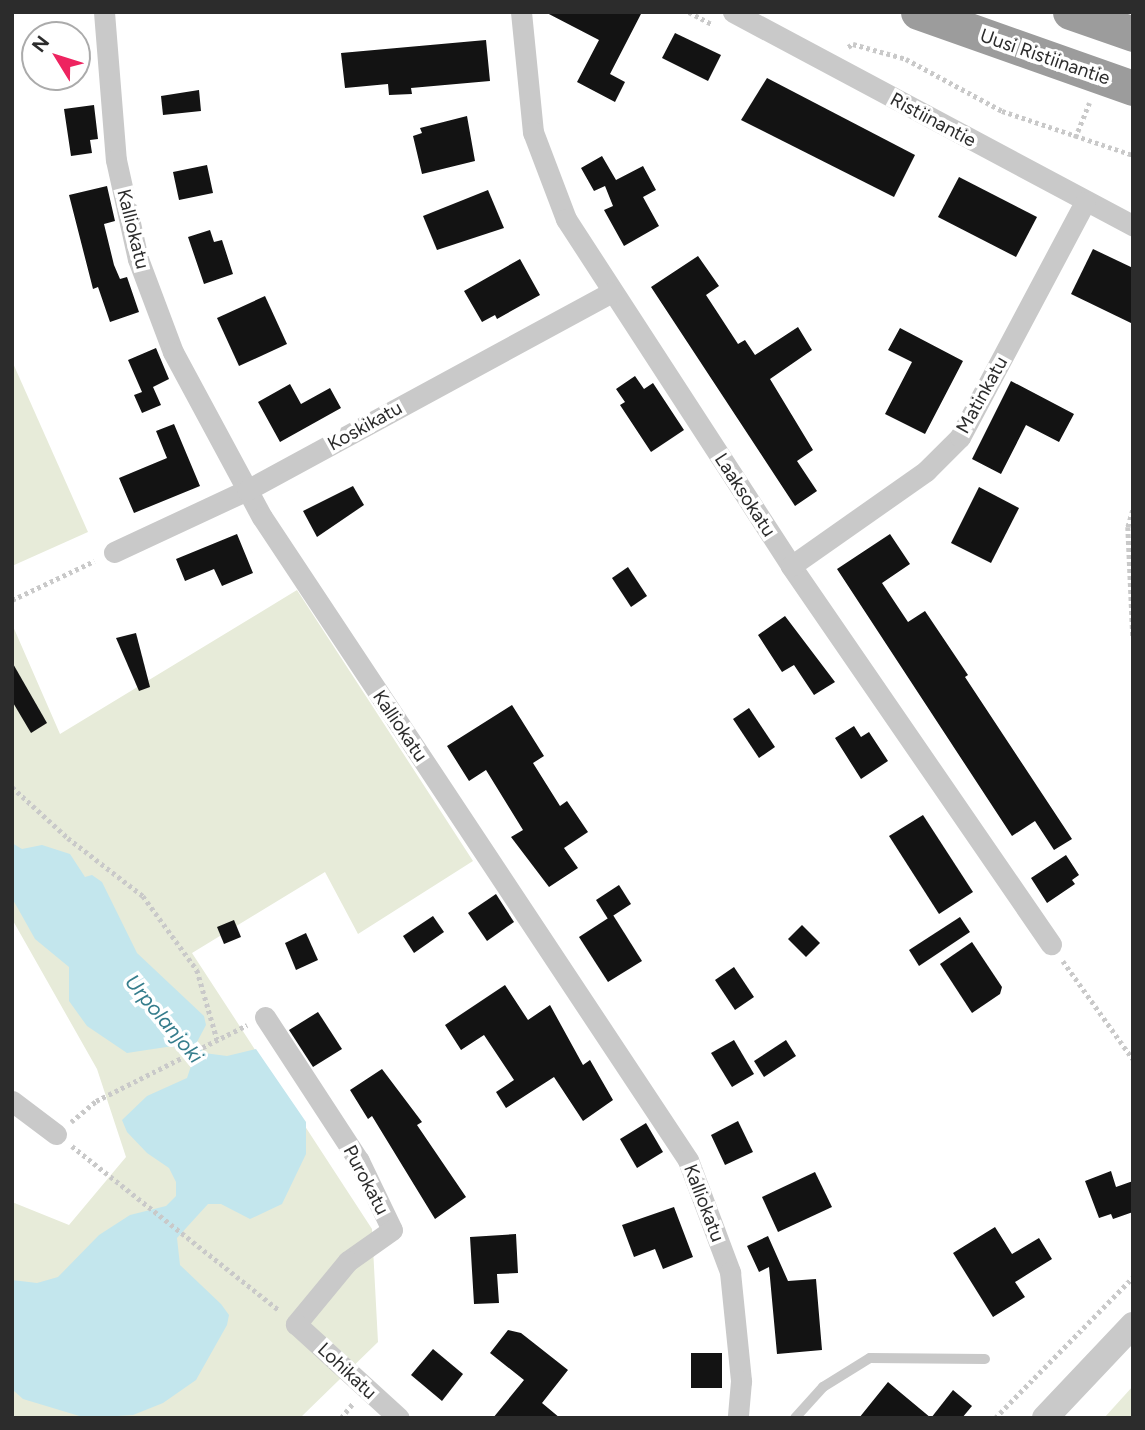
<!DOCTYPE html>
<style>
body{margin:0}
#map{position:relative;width:1145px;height:1430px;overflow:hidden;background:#fff;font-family:Figtree,sans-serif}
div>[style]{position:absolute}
.green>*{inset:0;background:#e7ebd9}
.water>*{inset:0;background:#c3e6ed}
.building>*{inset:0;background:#131313}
.path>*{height:4.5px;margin-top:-2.25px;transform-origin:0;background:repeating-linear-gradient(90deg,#c9c9c9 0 3.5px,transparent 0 7px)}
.service>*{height:10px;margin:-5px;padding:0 5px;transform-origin:5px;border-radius:5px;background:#c9c9c9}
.minor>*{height:21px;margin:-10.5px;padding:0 10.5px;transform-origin:10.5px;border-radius:10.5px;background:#c9c9c9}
.tertiary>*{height:26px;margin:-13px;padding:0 13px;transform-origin:13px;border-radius:13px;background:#c9c9c9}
.trunk>*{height:35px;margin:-17.5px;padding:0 17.5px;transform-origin:17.5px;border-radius:17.5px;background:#9c9c9c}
span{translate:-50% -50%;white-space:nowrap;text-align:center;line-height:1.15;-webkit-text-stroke:7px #fff;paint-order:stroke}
.street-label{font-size:19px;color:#2c2c2c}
.water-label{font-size:21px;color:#357d8c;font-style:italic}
.frame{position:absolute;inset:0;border:14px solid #2c2c2c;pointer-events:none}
.north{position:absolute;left:21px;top:21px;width:70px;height:70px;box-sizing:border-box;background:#fff;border:2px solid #ababab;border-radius:50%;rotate:308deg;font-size:19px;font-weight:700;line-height:28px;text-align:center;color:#2c2c2c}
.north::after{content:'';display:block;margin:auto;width:24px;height:32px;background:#ee2460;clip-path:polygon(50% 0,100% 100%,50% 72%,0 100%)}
</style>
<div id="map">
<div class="green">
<div style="clip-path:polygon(12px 361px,88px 532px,12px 566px)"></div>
<div style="clip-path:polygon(297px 590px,473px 861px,358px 934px,325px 872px,192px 953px,372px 1229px,378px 1342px,300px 1418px,12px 1418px,12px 1202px,69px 1225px,126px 1157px,97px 1069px,12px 919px,12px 624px,60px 734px)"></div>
<div style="clip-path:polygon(1133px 1386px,1133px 1418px,1104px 1418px)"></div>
</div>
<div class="water">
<div style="clip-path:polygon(12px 843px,22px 849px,42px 845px,70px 854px,85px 877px,92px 875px,102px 882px,137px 953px,204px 1016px,206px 1025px,197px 1042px,204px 1053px,227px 1056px,256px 1049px,306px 1122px,306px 1154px,282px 1204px,250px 1219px,221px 1204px,208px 1204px,177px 1238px,180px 1265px,221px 1304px,229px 1315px,227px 1325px,196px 1380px,163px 1403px,133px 1415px,86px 1418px,23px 1399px,14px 1391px,12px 1280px,37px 1283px,58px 1277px,99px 1235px,130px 1215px,166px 1206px,176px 1196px,176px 1182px,169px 1168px,147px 1153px,127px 1132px,122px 1120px,147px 1096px,187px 1078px,191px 1066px,173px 1046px,127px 1053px,87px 1026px,69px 1001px,69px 967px,35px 939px,12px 898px)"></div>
</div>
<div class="building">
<div style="clip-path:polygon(545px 12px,642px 12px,610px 74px,625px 82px,615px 102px,577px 82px,599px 40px)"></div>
<div style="clip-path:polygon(675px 33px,721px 55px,708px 81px,662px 58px)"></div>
<div style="clip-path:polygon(486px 40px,490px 81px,411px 88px,412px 94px,389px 95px,388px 84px,345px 88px,341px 53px)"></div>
<div style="clip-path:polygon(767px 78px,915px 155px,894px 197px,741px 120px)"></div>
<div style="clip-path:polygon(199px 90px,201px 111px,163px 115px,161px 96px)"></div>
<div style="clip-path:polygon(94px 105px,98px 139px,90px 140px,92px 153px,71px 156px,64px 109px)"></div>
<div style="clip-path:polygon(467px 116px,475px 161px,422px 174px,413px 136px,422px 133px,420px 128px)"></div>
<div style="clip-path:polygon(602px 156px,616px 180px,643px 166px,656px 190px,643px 197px,659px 226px,624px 246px,604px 210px,613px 206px,605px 186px,594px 191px,581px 168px)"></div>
<div style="clip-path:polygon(207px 165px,213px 193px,179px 200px,173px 172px)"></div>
<div style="clip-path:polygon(959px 177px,1037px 217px,1016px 257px,938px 217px)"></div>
<div style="clip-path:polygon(107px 186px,115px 221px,104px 224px,114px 265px,120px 279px,127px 277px,139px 312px,110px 322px,98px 287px,93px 289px,69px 195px)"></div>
<div style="clip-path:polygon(488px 190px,504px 228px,437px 250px,423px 216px)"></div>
<div style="clip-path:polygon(210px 230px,214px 242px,222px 240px,233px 274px,204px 284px,188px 237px)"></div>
<div style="clip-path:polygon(1093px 249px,1133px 268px,1133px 324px,1071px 294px)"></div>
<div style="clip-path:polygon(698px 256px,719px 286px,706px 295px,738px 344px,745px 340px,755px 355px,798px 327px,812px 350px,770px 379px,813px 450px,797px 461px,817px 491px,795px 506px,651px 287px)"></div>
<div style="clip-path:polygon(520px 259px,540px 295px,497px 319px,495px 315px,482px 322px,464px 291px)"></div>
<div style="clip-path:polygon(265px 296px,287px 344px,239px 366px,217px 318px)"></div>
<div style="clip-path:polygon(900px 328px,963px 361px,925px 434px,885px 414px,912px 362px,888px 350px)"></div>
<div style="clip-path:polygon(156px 348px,169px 379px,153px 387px,161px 405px,142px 413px,134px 395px,142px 392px,128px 360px)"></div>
<div style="clip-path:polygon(635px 376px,644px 389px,653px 383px,684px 430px,651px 452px,620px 405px,625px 402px,616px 389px)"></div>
<div style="clip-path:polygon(1011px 381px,1074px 414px,1059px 442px,1026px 425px,1001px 474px,972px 459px)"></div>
<div style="clip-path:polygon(290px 384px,301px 404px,330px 388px,341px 408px,280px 442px,258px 402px)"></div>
<div style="clip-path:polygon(174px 424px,200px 486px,134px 513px,119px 478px,167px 458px,156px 431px)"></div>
<div style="clip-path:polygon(353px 486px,364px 505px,317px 537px,303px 511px)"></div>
<div style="clip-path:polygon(979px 487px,1019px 508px,991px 563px,951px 543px)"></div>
<div style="clip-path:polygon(237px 534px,253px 573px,222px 586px,214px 569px,185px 581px,176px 559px)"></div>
<div style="clip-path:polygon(890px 534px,910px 564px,882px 583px,908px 622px,925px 611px,968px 675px,965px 677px,1072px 839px,1054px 850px,1035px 821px,1012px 836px,837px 569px)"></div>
<div style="clip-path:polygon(628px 567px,647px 596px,631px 607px,612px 578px)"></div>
<div style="clip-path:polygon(785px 616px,835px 682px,814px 695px,794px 665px,782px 672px,758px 635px)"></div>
<div style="clip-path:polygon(136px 633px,150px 687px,139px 691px,116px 638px)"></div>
<div style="clip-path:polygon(12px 662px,47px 723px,31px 733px,12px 701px)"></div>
<div style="clip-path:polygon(512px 705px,544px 756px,533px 763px,560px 806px,567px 801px,588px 832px,564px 848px,578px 868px,549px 887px,511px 837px,523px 830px,486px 770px,469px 781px,447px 746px)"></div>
<div style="clip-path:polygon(749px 708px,775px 747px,759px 758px,733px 719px)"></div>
<div style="clip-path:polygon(854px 726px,861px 737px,869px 732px,888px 761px,861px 779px,835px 738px)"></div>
<div style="clip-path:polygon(923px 815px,973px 892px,939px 914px,889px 836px)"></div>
<div style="clip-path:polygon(1066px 855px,1079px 875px,1072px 880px,1075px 884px,1047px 903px,1031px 878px)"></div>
<div style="clip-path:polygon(619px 885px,631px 904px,608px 919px,596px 900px)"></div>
<div style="clip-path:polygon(496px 894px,514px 922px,487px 941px,468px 913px)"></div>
<div style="clip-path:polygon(613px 915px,642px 961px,608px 982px,579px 937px)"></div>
<div style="clip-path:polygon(433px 916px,444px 932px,414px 953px,403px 936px)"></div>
<div style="clip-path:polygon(960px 917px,970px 932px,919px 966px,909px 950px)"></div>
<div style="clip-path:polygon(234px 920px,241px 937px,224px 944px,217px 927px)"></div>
<div style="clip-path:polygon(802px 925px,820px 943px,806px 957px,788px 939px)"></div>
<div style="clip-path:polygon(306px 933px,318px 960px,296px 970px,285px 943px)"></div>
<div style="clip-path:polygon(972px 942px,1002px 987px,1000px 994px,972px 1013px,940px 964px)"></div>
<div style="clip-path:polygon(734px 967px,754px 997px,735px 1010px,715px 980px)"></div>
<div style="clip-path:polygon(505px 985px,528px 1020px,550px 1005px,583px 1065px,590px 1060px,613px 1100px,583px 1121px,554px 1077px,506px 1108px,496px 1092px,514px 1080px,484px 1035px,461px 1050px,445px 1025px)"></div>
<div style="clip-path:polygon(318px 1012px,342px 1049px,313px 1067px,289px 1030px)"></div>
<div style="clip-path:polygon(734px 1040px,754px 1074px,732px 1087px,711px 1053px)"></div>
<div style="clip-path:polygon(786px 1040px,796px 1056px,764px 1077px,754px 1061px)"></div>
<div style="clip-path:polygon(382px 1069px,422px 1122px,417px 1125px,466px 1197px,435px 1219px,372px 1116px,368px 1119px,350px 1090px)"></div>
<div style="clip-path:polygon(738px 1121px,753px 1152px,725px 1165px,711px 1135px)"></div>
<div style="clip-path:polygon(646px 1123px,663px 1152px,637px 1168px,620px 1139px)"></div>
<div style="clip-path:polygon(1111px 1171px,1116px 1187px,1133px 1181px,1133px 1212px,1113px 1219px,1111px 1214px,1099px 1218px,1085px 1181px)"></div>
<div style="clip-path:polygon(815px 1172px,832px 1207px,778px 1232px,762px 1197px)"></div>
<div style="clip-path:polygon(674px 1207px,693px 1257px,663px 1269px,655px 1249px,634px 1257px,622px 1225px)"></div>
<div style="clip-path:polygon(995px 1227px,1012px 1254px,1039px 1238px,1052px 1259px,1015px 1282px,1025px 1297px,993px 1317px,953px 1253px)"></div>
<div style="clip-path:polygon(516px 1234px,518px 1273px,497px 1274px,499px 1303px,474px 1304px,470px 1237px)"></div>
<div style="clip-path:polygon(768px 1236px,788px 1281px,816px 1279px,822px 1350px,777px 1354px,769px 1267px,759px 1272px,747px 1246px)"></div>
<div style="clip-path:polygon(508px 1330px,521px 1333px,568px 1370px,542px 1403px,560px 1418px,493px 1418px,524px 1380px,490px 1353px)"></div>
<div style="clip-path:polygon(433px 1349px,463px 1374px,442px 1401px,411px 1375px)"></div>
<div style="clip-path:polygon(691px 1353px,722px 1353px,722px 1388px,691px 1388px)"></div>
<div style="clip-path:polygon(888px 1382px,901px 1393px,931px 1418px,859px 1418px)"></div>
<div style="clip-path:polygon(953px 1390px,972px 1406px,962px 1418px,931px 1418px)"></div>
</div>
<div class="path">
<div style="left:689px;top:12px;width:27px;rotate:28deg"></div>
<div style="left:848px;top:47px;width:6px;rotate:-31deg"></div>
<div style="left:853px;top:44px;width:55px;rotate:15.8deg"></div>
<div style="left:906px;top:59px;width:109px;rotate:28.4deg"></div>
<div style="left:1002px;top:111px;width:138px;rotate:18.6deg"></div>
<div style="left:1075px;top:138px;width:38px;rotate:-68deg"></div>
<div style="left:1133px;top:510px;width:18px;rotate:106deg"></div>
<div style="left:1128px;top:527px;width:109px;rotate:87.4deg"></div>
<div style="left:12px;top:600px;width:91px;rotate:-25.4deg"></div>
<div style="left:12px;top:787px;width:76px;rotate:42.3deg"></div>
<div style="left:68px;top:838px;width:95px;rotate:37.7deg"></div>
<div style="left:143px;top:896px;width:92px;rotate:53.9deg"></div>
<div style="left:197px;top:970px;width:72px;rotate:73.8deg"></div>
<div style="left:1063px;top:961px;width:120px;rotate:54.5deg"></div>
<div style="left:71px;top:1122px;width:33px;rotate:-40deg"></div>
<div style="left:96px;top:1101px;width:169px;rotate:-26.7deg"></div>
<div style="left:72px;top:1146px;width:264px;rotate:38.4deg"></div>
<div style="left:341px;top:1418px;width:19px;rotate:-51deg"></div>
<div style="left:995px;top:1418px;width:197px;rotate:-45.6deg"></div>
</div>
<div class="service">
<div style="left:795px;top:1418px;width:42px;rotate:-47.9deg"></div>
<div style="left:823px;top:1387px;width:55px;rotate:-31.7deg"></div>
<div style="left:870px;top:1358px;width:115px;rotate:0.5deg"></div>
</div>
<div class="minor">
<div style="left:104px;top:12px;width:148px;rotate:85.4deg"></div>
<div style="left:116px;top:160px;width:101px;rotate:77.5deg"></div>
<div style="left:138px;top:259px;width:99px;rotate:69.4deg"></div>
<div style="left:173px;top:352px;width:187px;rotate:61.7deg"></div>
<div style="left:262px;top:517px;width:771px;rotate:56.47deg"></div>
<div style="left:688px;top:1160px;width:120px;rotate:69.4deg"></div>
<div style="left:730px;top:1272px;width:110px;rotate:84.2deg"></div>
<div style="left:741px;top:1381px;width:37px;rotate:95deg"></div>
<div style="left:521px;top:12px;width:121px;rotate:84.3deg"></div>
<div style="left:533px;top:132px;width:93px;rotate:69.2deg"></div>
<div style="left:566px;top:219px;width:414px;rotate:57deg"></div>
<div style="left:791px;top:566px;width:459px;rotate:55.5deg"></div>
<div style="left:733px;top:12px;width:454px;rotate:28.1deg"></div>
<div style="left:114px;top:552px;width:147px;rotate:-25deg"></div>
<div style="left:247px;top:490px;width:414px;rotate:-28.5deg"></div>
<div style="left:791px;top:566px;width:165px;rotate:-35.1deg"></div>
<div style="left:926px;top:471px;width:48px;rotate:-45deg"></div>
<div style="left:960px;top:437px;width:266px;rotate:-62deg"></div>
<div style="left:265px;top:1017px;width:172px;rotate:56.9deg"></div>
<div style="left:359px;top:1161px;width:76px;rotate:64.4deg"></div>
<div style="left:392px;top:1230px;width:54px;rotate:144.8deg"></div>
<div style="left:348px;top:1261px;width:82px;rotate:129.5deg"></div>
<div style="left:296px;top:1324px;width:139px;rotate:42.4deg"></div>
<div style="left:12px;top:1101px;width:55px;rotate:36.9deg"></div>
</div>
<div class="tertiary">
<div style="left:1045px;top:1418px;width:128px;rotate:-46.6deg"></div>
</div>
<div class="trunk">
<div style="left:918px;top:12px;width:228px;rotate:19.5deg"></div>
<div style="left:1070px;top:12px;width:67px;rotate:19.2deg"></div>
</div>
<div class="street-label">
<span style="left:1045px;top:57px;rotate:19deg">Uusi Ristiinantie</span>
<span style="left:933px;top:120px;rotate:28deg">Ristiinantie</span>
<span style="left:133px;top:229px;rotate:76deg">Kalliokatu</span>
<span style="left:982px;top:395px;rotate:-61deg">Matinkatu</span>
<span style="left:365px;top:426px;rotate:-29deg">Koskikatu</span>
<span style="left:745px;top:495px;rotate:57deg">Laaksokatu</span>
<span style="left:400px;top:726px;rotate:56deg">Kalliokatu</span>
<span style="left:366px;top:1180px;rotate:62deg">Purokatu</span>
<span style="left:704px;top:1203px;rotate:69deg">Kalliokatu</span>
<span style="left:347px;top:1371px;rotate:43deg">Lohikatu</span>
</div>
<div class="water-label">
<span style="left:164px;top:1019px;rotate:50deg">Urpolanjoki</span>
</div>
<div class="frame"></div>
<div class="north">N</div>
</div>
